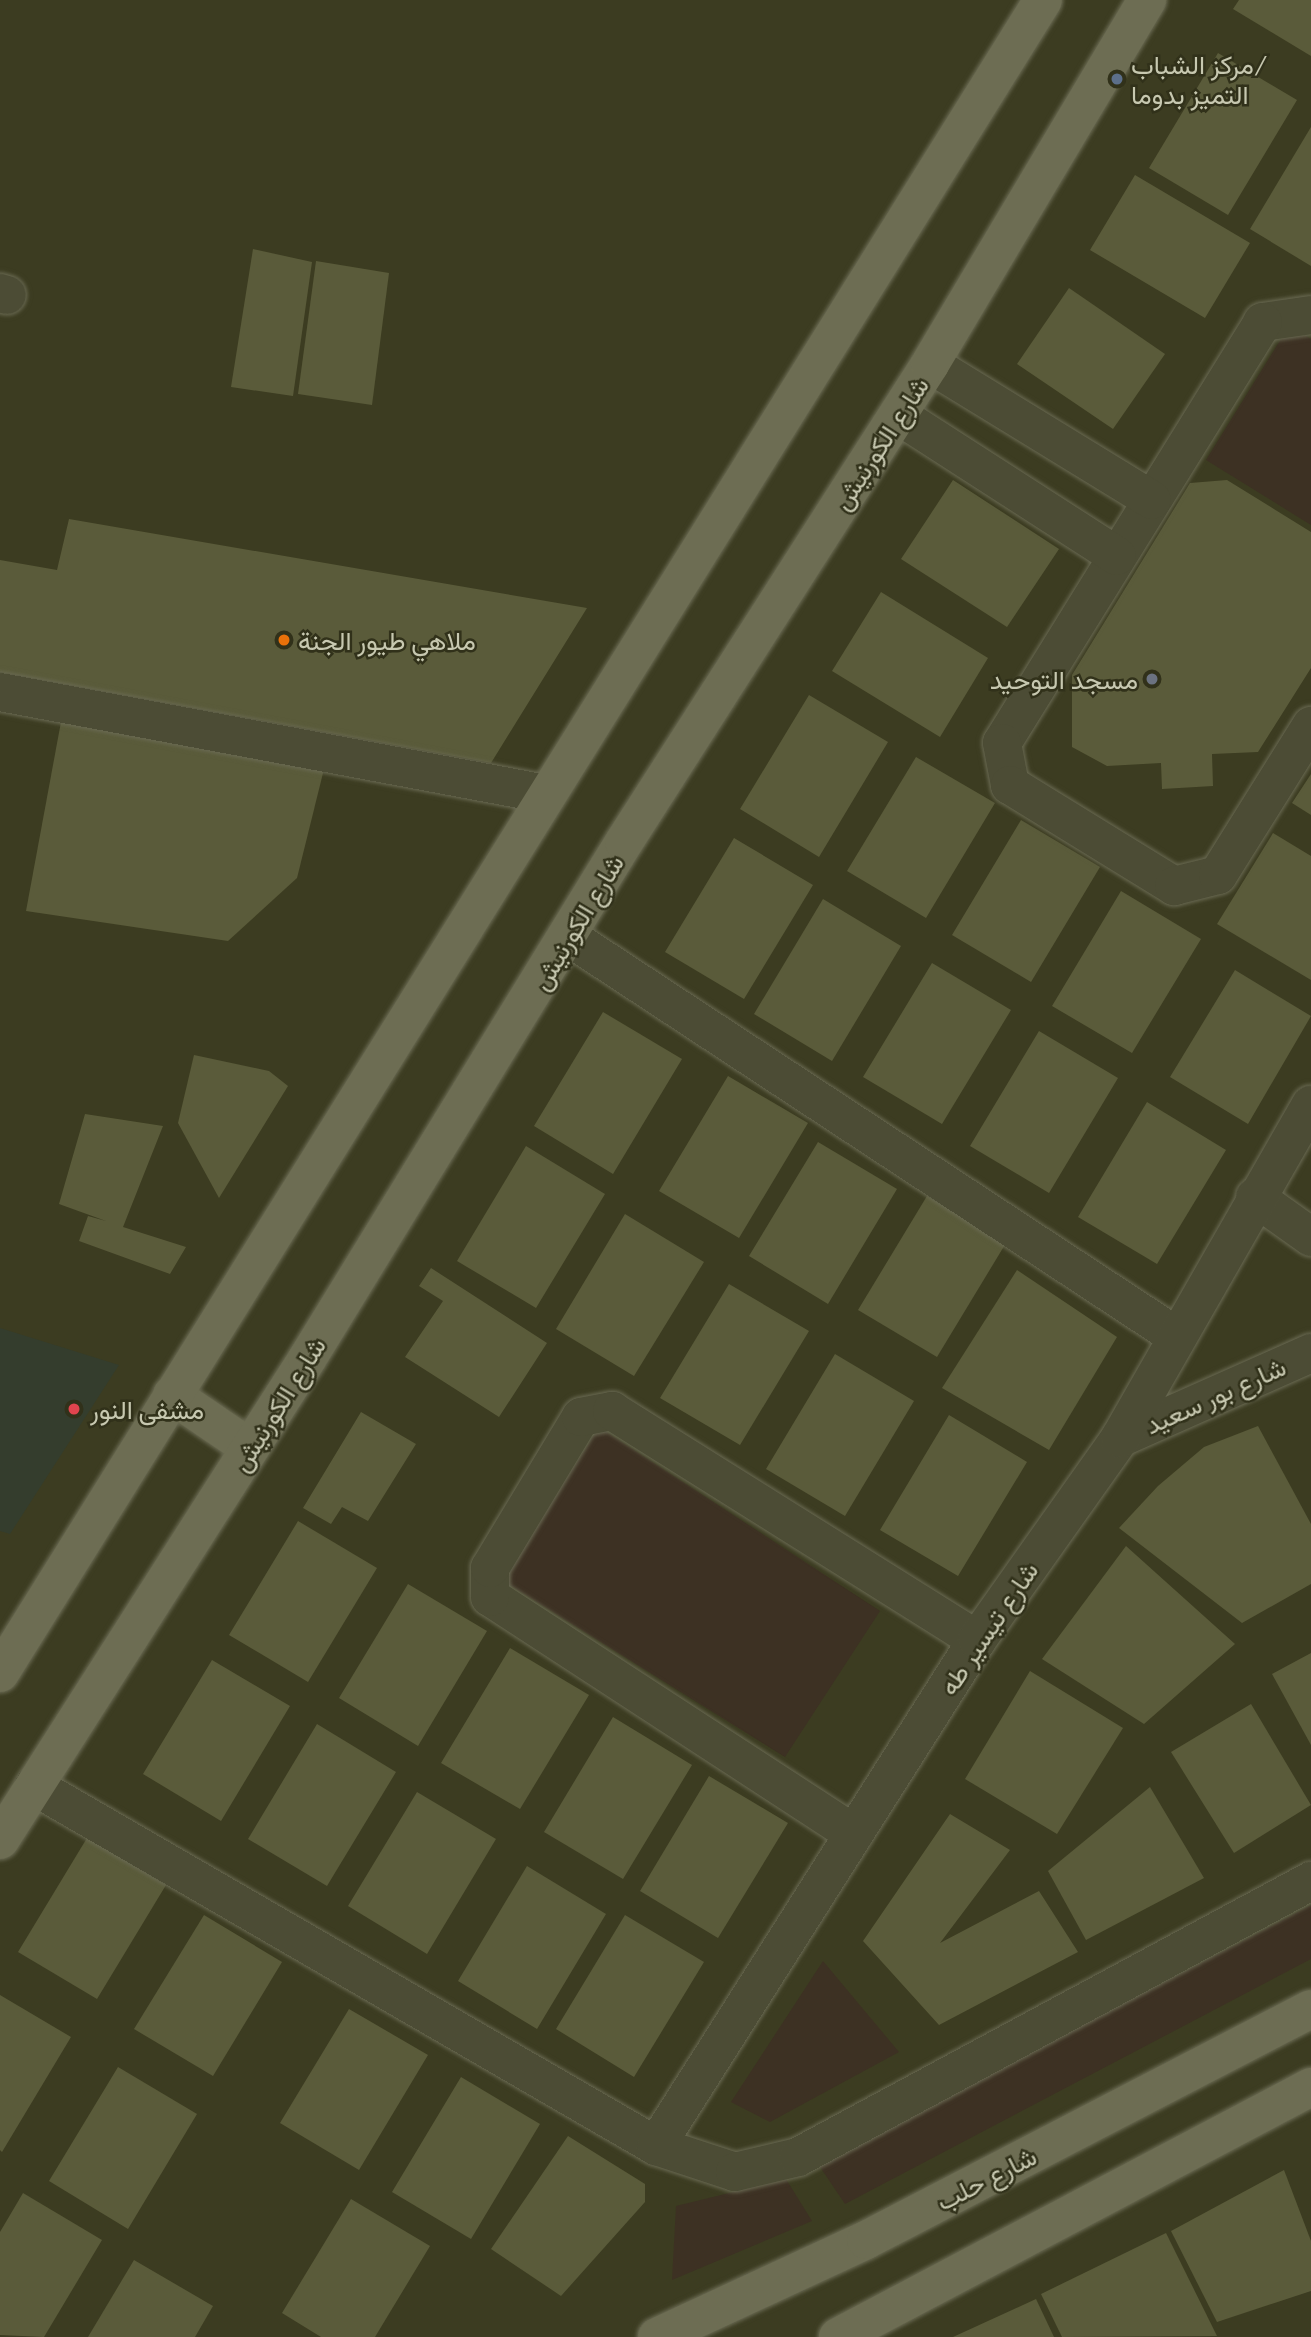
<!DOCTYPE html>
<meta charset="utf-8">
<style>
body{margin:0}
#map{position:relative;width:1311px;height:2337px;overflow:hidden;background:#3c3c21;font-family:"Exo 2",Vazirmatn,sans-serif}
div>[style]{position:absolute}
.medical>*{inset:0;background:#343d2d}
.green>*{inset:0;background:#3d3123}
.building>*{inset:0;background:#5a5b3a}
.roads{filter:drop-shadow(0 0 2px #6a6a53) drop-shadow(0 0 2px #6a6a53)}
.minor>*{height:38px;margin:-19px;padding:0 19px;transform-origin:19px;border-radius:19px;background:#4c4c35}
.major>*{height:38px;margin:-19px;padding:0 19px;transform-origin:19px;border-radius:19px;background:#6d6d53}
.dots>*{width:19px;height:19px;translate:-50% -50%;box-sizing:border-box;border:4px solid #31311a;border-radius:50%}
span{translate:-50% -50%;white-space:nowrap;text-align:center;line-height:1.15;-webkit-text-stroke:5px #31311a;paint-order:stroke}
.poi-label{font-size:26px;color:#c7c8b0}
.left{translate:0 -50%;text-align:left}
.right{translate:-100% -50%;text-align:right}
.street-label{font-size:26px;color:#c7c8b0}
</style>
<div id="map">
<div class="medical">
<div style="clip-path:polygon(0 1328px,119px 1365px,10px 1534px,0 1531px)"></div>
</div>
<div class="green">
<div style="clip-path:polygon(1289px 326px,1311px 339px,1311px 525px,1206px 460px)"></div>
<div style="clip-path:polygon(599px 1427px,880px 1611px,785px 1757px,501px 1580px)"></div>
<div style="clip-path:polygon(1311px 1905px,1311px 1959px,845px 2204px,818px 2164px)"></div>
<div style="clip-path:polygon(823px 1961px,899px 2052px,770px 2122px,731px 2102px)"></div>
<div style="clip-path:polygon(786px 2179px,812px 2221px,672px 2280px,676px 2206px)"></div>
</div>
<div class="building">
<div style="clip-path:polygon(1239px 0,1311px 0,1311px 56px,1233px 9px)"></div>
<div style="clip-path:polygon(1218px 53px,1297px 100px,1228px 215px,1149px 168px)"></div>
<div style="clip-path:polygon(1311px 127px,1311px 266px,1250px 229px)"></div>
<div style="clip-path:polygon(1135px 175px,1250px 243px,1205px 318px,1090px 250px)"></div>
<div style="clip-path:polygon(253px 249px,312px 262px,293px 396px,231px 387px)"></div>
<div style="clip-path:polygon(316px 261px,389px 273px,372px 405px,298px 394px)"></div>
<div style="clip-path:polygon(1069px 288px,1165px 354px,1113px 429px,1017px 364px)"></div>
<div style="clip-path:polygon(953px 480px,1059px 549px,1007px 627px,901px 559px)"></div>
<div style="clip-path:polygon(1227px 480px,1311px 532px,1311px 668px,1258px 752px,1212px 754px,1213px 786px,1162px 789px,1161px 763px,1107px 766px,1072px 747px,1072px 675px,1190px 483px)"></div>
<div style="clip-path:polygon(69px 519px,587px 608px,491px 763px,0 672px,0 560px,57px 570px)"></div>
<div style="clip-path:polygon(881px 592px,988px 658px,940px 737px,832px 671px)"></div>
<div style="clip-path:polygon(809px 695px,888px 742px,819px 857px,740px 809px)"></div>
<div style="clip-path:polygon(63px 711px,325px 765px,297px 878px,228px 941px,26px 911px)"></div>
<div style="clip-path:polygon(916px 757px,995px 803px,926px 918px,847px 871px)"></div>
<div style="clip-path:polygon(1311px 774px,1311px 815px,1292px 803px)"></div>
<div style="clip-path:polygon(1021px 820px,1100px 867px,1031px 982px,952px 935px)"></div>
<div style="clip-path:polygon(1273px 833px,1311px 856px,1311px 980px,1217px 924px)"></div>
<div style="clip-path:polygon(734px 838px,813px 885px,744px 999px,665px 952px)"></div>
<div style="clip-path:polygon(1121px 891px,1201px 939px,1132px 1053px,1052px 1006px)"></div>
<div style="clip-path:polygon(823px 899px,901px 946px,832px 1061px,754px 1014px)"></div>
<div style="clip-path:polygon(932px 963px,1011px 1010px,942px 1124px,863px 1077px)"></div>
<div style="clip-path:polygon(1235px 970px,1311px 1016px,1248px 1124px,1170px 1077px)"></div>
<div style="clip-path:polygon(603px 1012px,682px 1059px,613px 1174px,534px 1126px)"></div>
<div style="clip-path:polygon(1039px 1031px,1118px 1078px,1049px 1193px,970px 1146px)"></div>
<div style="clip-path:polygon(194px 1055px,269px 1071px,288px 1086px,219px 1198px,178px 1123px)"></div>
<div style="clip-path:polygon(728px 1076px,808px 1123px,739px 1238px,659px 1191px)"></div>
<div style="clip-path:polygon(1147px 1102px,1226px 1150px,1157px 1264px,1078px 1217px)"></div>
<div style="clip-path:polygon(85px 1114px,163px 1126px,123px 1227px,186px 1247px,170px 1274px,79px 1241px,88px 1216px,106px 1221px,59px 1204px)"></div>
<div style="clip-path:polygon(818px 1142px,897px 1189px,828px 1304px,749px 1256px)"></div>
<div style="clip-path:polygon(526px 1146px,605px 1194px,536px 1308px,457px 1261px)"></div>
<div style="clip-path:polygon(927px 1196px,1006px 1243px,937px 1357px,858px 1310px)"></div>
<div style="clip-path:polygon(625px 1214px,704px 1262px,634px 1376px,556px 1329px)"></div>
<div style="clip-path:polygon(431px 1268px,547px 1343px,499px 1417px,405px 1357px,443px 1301px,419px 1286px)"></div>
<div style="clip-path:polygon(1017px 1270px,1117px 1337px,1049px 1450px,942px 1388px)"></div>
<div style="clip-path:polygon(729px 1284px,809px 1331px,740px 1445px,660px 1398px)"></div>
<div style="clip-path:polygon(835px 1354px,914px 1401px,845px 1516px,766px 1469px)"></div>
<div style="clip-path:polygon(361px 1412px,416px 1444px,368px 1521px,342px 1507px,331px 1524px,303px 1508px)"></div>
<div style="clip-path:polygon(949px 1415px,1027px 1462px,958px 1576px,880px 1530px)"></div>
<div style="clip-path:polygon(1258px 1426px,1311px 1524px,1311px 1584px,1242px 1623px,1119px 1528px,1158px 1486px,1204px 1447px)"></div>
<div style="clip-path:polygon(298px 1521px,377px 1568px,308px 1682px,229px 1635px)"></div>
<div style="clip-path:polygon(1126px 1546px,1235px 1644px,1144px 1724px,1042px 1659px)"></div>
<div style="clip-path:polygon(408px 1584px,487px 1631px,418px 1746px,339px 1698px)"></div>
<div style="clip-path:polygon(510px 1648px,589px 1695px,520px 1809px,441px 1763px)"></div>
<div style="clip-path:polygon(1311px 1653px,1311px 1745px,1272px 1674px)"></div>
<div style="clip-path:polygon(212px 1660px,290px 1706px,221px 1821px,143px 1774px)"></div>
<div style="clip-path:polygon(1030px 1671px,1123px 1728px,1057px 1834px,965px 1779px)"></div>
<div style="clip-path:polygon(1251px 1704px,1311px 1805px,1234px 1853px,1171px 1752px)"></div>
<div style="clip-path:polygon(613px 1717px,692px 1765px,623px 1879px,544px 1832px)"></div>
<div style="clip-path:polygon(317px 1724px,396px 1772px,327px 1886px,248px 1839px)"></div>
<div style="clip-path:polygon(709px 1776px,788px 1823px,718px 1938px,640px 1891px)"></div>
<div style="clip-path:polygon(1150px 1787px,1204px 1878px,1086px 1940px,1048px 1871px)"></div>
<div style="clip-path:polygon(417px 1792px,496px 1839px,427px 1954px,348px 1906px)"></div>
<div style="clip-path:polygon(950px 1814px,1010px 1850px,940px 1943px,1039px 1891px,1078px 1952px,939px 2025px,863px 1941px)"></div>
<div style="clip-path:polygon(87px 1838px,166px 1885px,97px 1999px,18px 1952px)"></div>
<div style="clip-path:polygon(527px 1866px,606px 1914px,537px 2029px,458px 1981px)"></div>
<div style="clip-path:polygon(204px 1915px,282px 1962px,213px 2076px,134px 2029px)"></div>
<div style="clip-path:polygon(625px 1915px,704px 1962px,634px 2077px,556px 2029px)"></div>
<div style="clip-path:polygon(0 1995px,71px 2037px,2px 2152px,0 2150px)"></div>
<div style="clip-path:polygon(349px 2009px,428px 2055px,359px 2170px,280px 2123px)"></div>
<div style="clip-path:polygon(118px 2067px,197px 2114px,128px 2229px,49px 2181px)"></div>
<div style="clip-path:polygon(461px 2077px,540px 2124px,471px 2239px,392px 2192px)"></div>
<div style="clip-path:polygon(568px 2136px,645px 2184px,645px 2202px,561px 2296px,491px 2249px)"></div>
<div style="clip-path:polygon(1284px 2170px,1311px 2241px,1311px 2291px,1217px 2322px,1171px 2231px)"></div>
<div style="clip-path:polygon(23px 2193px,102px 2240px,44px 2337px,0 2335px,0 2232px)"></div>
<div style="clip-path:polygon(351px 2199px,430px 2246px,375px 2337px,321px 2337px,282px 2313px)"></div>
<div style="clip-path:polygon(1166px 2233px,1217px 2336px,1062px 2337px,1041px 2294px)"></div>
<div style="clip-path:polygon(134px 2260px,213px 2306px,195px 2337px,88px 2337px)"></div>
<div style="clip-path:polygon(1036px 2299px,1054px 2337px,953px 2337px)"></div>
</div>
<div class="roads">
<div class="minor">
<div style="left:0;top:293px;width:7px;rotate:16deg"></div>
<div style="left:1311px;top:315px;width:49px;rotate:171.7deg"></div>
<div style="left:1263px;top:322px;width:495px;rotate:121.8deg"></div>
<div style="left:1002px;top:743px;width:43px;rotate:79.2deg"></div>
<div style="left:1010px;top:785px;width:193px;rotate:31.6deg"></div>
<div style="left:1174px;top:886px;width:45px;rotate:-14deg"></div>
<div style="left:1218px;top:875px;width:176px;rotate:-58deg"></div>
<div style="left:930px;top:364px;width:260px;rotate:31.5deg"></div>
<div style="left:898px;top:415px;width:260px;rotate:32.8deg"></div>
<div style="left:0;top:692px;width:555px;rotate:10.58deg"></div>
<div style="left:569px;top:937px;width:726px;rotate:33.32deg"></div>
<div style="left:1255px;top:1197px;width:69px;rotate:35.5deg"></div>
<div style="left:1120px;top:1438px;width:209px;rotate:-24deg"></div>
<div style="left:34px;top:1786px;width:719px;rotate:30.06deg"></div>
<div style="left:656px;top:2146px;width:83px;rotate:18.2deg"></div>
<div style="left:735px;top:2172px;width:65px;rotate:-13.4deg"></div>
<div style="left:798px;top:2157px;width:583px;rotate:-28.28deg"></div>
<div style="left:854px;top:1834px;width:434px;rotate:-146.9deg"></div>
<div style="left:490px;top:1597px;width:29px;rotate:-90deg"></div>
<div style="left:490px;top:1568px;width:176px;rotate:-58.9deg"></div>
<div style="left:581px;top:1417px;width:32px;rotate:-11deg"></div>
<div style="left:612px;top:1411px;width:431px;rotate:32.1deg"></div>
<div style="left:656px;top:2146px;width:599px;rotate:-57.61deg"></div>
<div style="left:977px;top:1640px;width:247px;rotate:-54.7deg"></div>
<div style="left:1120px;top:1438px;width:384px;rotate:-60.2deg"></div>
</div>
<div class="major">
<div style="left:172px;top:1395px;width:94px;rotate:34.2deg"></div>
<div style="left:0;top:1673px;width:1971px;rotate:-58.06deg"></div>
<div style="left:0;top:1840px;width:571px;rotate:-57.45deg"></div>
<div style="left:307px;top:1359px;width:606px;rotate:-58.49deg"></div>
<div style="left:624px;top:842px;width:568px;rotate:-57.37deg"></div>
<div style="left:930px;top:364px;width:424px;rotate:-59.2deg"></div>
<div style="left:657px;top:2337px;width:230px;rotate:-24.9deg"></div>
<div style="left:866px;top:2240px;width:501px;rotate:-27.43deg"></div>
<div style="left:838px;top:2337px;width:535px;rotate:-27.86deg"></div>
</div>
</div>
<div class="dots">
<div style="left:1117px;top:79px;background:#5c6f8a"></div>
<div style="left:284px;top:640px;background:#e8710a"></div>
<div style="left:1152px;top:679px;background:#6b7280"></div>
<div style="left:74px;top:1409px;background:#e0444e"></div>
</div>
<div class="poi-label">
<span class="left" style="left:1131px;top:79px">مركز الشباب/<br>التميز بدوما</span>
<span class="left" style="left:298px;top:640px">ملاهي طيور الجنة</span>
<span class="right" style="left:1138px;top:679px">مسجد التوحيد</span>
<span class="left" style="left:90px;top:1409px">مشفى النور</span>
</div>
<div class="street-label">
<span style="left:880px;top:443px;rotate:-57deg">شارع الكورنيش</span>
<span style="left:577px;top:922px;rotate:-59deg">شارع الكورنيش</span>
<span style="left:1215px;top:1395px;rotate:-24deg">شارع بور سعيد</span>
<span style="left:278px;top:1404px;rotate:-58deg">شارع الكورنيش</span>
<span style="left:988px;top:1628px;rotate:-56deg">شارع تيسير طه</span>
<span style="left:986px;top:2178px;rotate:-27deg">شارع حلب</span>
</div>
</div>
